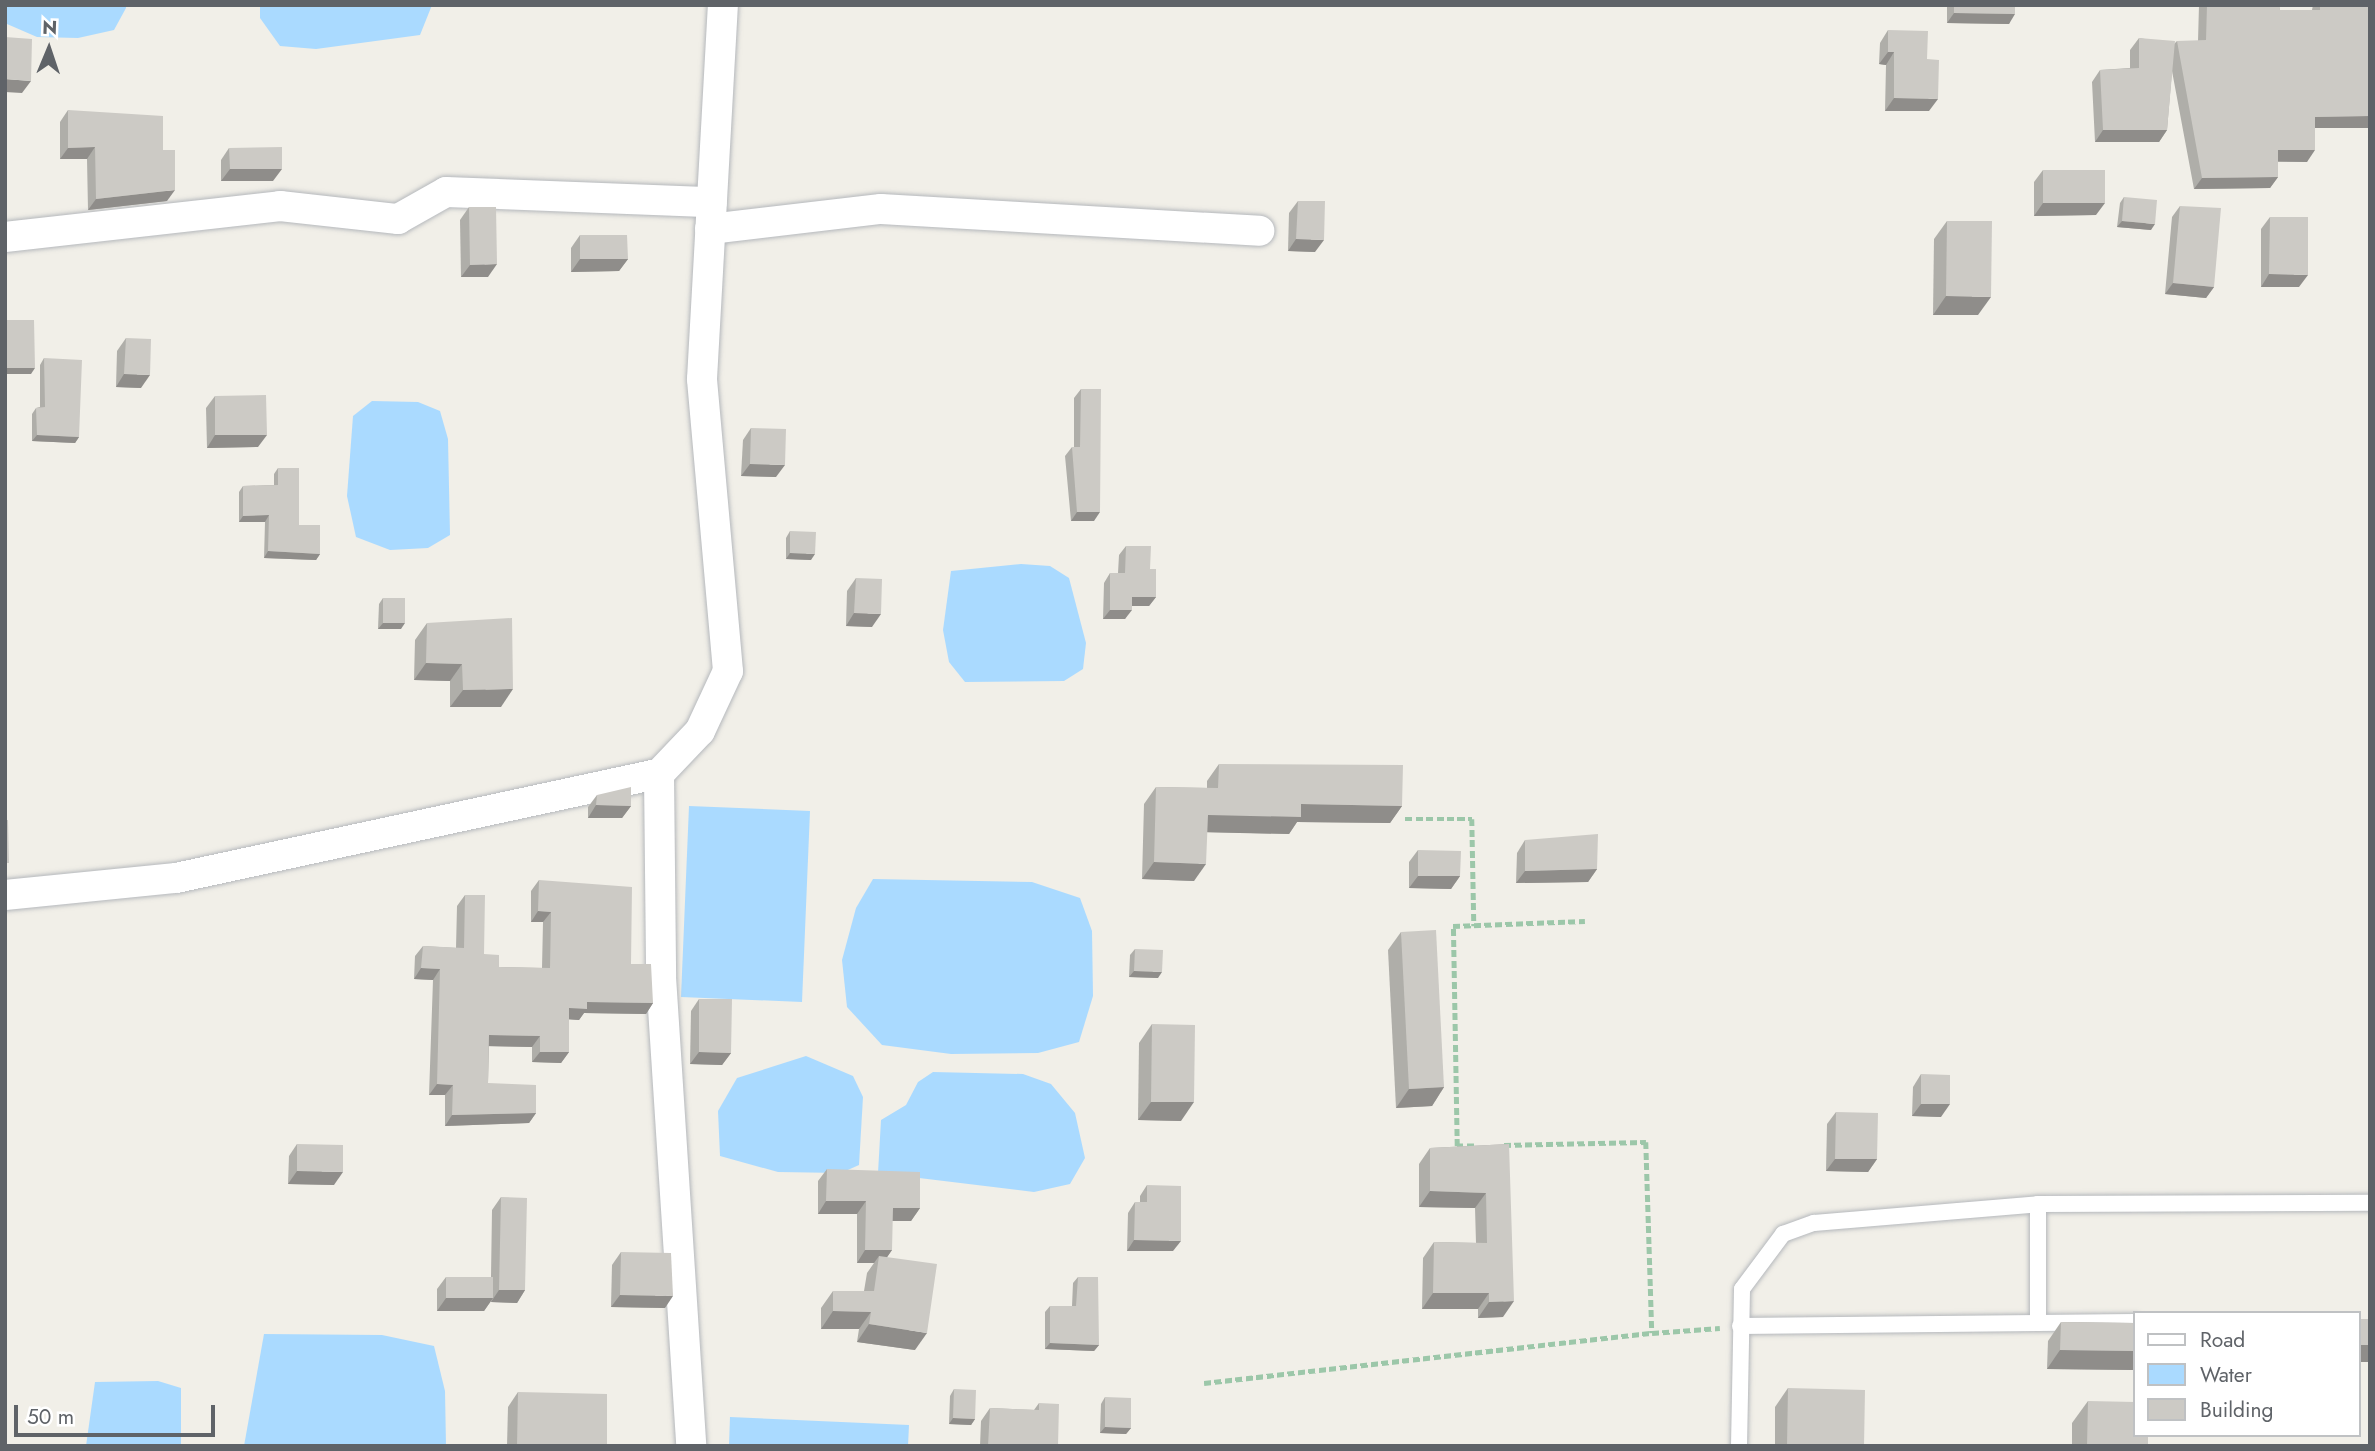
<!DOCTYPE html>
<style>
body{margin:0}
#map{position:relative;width:2375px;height:1451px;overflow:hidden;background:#f1efe8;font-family:Jost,sans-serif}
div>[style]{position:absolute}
.water>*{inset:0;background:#aadaff}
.path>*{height:4.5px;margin-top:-2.25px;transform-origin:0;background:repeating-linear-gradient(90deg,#9cc7a9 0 7px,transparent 0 10.5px)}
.roads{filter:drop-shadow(0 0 2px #b5b8bc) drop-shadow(0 0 2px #b5b8bc)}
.service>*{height:16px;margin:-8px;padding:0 8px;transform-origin:8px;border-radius:8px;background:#fff}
.minor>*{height:30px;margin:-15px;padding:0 15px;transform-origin:15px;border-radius:15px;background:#fff}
.wall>*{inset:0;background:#afaea9}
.shaded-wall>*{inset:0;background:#8f8d8a}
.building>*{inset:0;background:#cccac5}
span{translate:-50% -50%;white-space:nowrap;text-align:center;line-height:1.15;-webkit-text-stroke:5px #fff;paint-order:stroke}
.frame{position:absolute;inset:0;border:7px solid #5f6368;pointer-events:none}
.legend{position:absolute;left:2133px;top:1311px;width:228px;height:126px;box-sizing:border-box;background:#fff;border:2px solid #bfc1c3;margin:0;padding:9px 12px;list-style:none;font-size:21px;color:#5f6368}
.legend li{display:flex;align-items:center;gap:14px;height:35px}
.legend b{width:35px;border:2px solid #bfc1c3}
.north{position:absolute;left:14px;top:14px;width:70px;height:70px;-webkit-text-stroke:5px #fff;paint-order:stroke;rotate:2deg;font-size:19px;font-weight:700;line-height:28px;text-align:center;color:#5f6368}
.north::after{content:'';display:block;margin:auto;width:24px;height:32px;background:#5f6368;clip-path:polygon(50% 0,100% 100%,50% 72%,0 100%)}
.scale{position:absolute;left:14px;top:1405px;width:201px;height:32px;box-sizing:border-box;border:4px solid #5f6368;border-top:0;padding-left:9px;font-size:21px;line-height:24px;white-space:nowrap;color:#5f6368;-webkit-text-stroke:5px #fff;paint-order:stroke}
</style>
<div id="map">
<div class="water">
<div style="clip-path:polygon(5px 5px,126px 5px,126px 8px,114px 30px,78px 38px,37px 37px,7px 24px)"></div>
<div style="clip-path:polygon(260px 5px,432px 5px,420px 35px,316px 49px,280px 46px,260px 18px)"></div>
<div style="clip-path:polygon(372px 401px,418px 402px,440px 411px,448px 439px,450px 535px,428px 548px,390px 550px,356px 537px,347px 496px,353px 416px)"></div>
<div style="clip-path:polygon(1021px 564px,1050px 566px,1069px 578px,1086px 643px,1083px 669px,1064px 681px,965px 682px,949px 662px,943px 630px,951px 571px)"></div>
<div style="clip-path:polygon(689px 806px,810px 811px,802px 1002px,681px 997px)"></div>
<div style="clip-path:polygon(873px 879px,1032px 882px,1080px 898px,1092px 931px,1093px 996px,1079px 1042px,1038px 1053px,951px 1054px,882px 1045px,847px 1007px,842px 960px,856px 908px)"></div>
<div style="clip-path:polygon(806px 1056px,853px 1076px,863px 1097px,859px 1165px,841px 1173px,778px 1172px,720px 1156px,718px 1111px,737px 1078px)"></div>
<div style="clip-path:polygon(933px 1072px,1023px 1074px,1051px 1084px,1075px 1113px,1085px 1158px,1070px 1184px,1034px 1192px,878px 1173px,881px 1120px,906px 1105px,918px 1082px)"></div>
<div style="clip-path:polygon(264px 1334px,382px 1335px,434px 1346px,445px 1391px,446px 1446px,244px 1446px)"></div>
<div style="clip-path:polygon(158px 1381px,181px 1388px,181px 1446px,86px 1446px,95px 1382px)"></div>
<div style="clip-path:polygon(730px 1417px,909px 1425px,908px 1446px,729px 1446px)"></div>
</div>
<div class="path">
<div style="left:1405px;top:819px;width:67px"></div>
<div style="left:1472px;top:819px;width:107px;rotate:88.9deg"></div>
<div style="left:1504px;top:1145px;width:142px;rotate:-1.2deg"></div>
<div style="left:1646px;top:1142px;width:191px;rotate:88.2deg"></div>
<div style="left:1652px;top:1333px;width:68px;rotate:-4.2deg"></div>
<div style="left:1474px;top:1146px;width:17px;rotate:180deg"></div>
<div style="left:1457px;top:1146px;width:220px;rotate:-91deg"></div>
<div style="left:1453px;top:926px;width:132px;rotate:-2.2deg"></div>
<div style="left:1204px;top:1383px;width:451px;rotate:-6.4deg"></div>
</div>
<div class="roads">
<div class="service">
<div style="left:2038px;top:1204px;width:119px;rotate:90deg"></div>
<div style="left:2038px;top:1323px;width:97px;rotate:-0.6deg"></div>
<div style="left:1740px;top:1326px;width:298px;rotate:-0.6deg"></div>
<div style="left:1739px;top:1446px;width:157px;rotate:-88.9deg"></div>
<div style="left:1742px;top:1289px;width:69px;rotate:-53.3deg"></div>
<div style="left:1783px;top:1234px;width:33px;rotate:-20deg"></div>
<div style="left:1814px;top:1223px;width:225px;rotate:-4.8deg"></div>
<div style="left:2038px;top:1204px;width:332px;rotate:-0.2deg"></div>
</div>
<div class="minor">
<div style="left:710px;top:229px;width:172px;rotate:-6.7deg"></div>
<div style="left:881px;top:209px;width:379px;rotate:3.3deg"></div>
<div style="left:5px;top:237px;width:277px;rotate:-6.4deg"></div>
<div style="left:280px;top:206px;width:119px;rotate:6.3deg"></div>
<div style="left:398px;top:219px;width:55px;rotate:-29.4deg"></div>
<div style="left:446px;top:192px;width:266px;rotate:2.2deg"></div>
<div style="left:659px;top:774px;width:203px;rotate:89.4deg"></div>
<div style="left:661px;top:977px;width:470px;rotate:86.3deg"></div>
<div style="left:5px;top:895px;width:172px;rotate:-5.7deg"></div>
<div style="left:176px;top:878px;width:494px;rotate:-12.2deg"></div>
<div style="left:659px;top:774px;width:59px;rotate:-46.4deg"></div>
<div style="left:700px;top:731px;width:66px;rotate:-65deg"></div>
<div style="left:728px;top:671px;width:293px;rotate:-95.1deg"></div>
<div style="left:702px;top:379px;width:375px;rotate:-86.8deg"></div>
</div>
</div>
<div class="wall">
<div style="clip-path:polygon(1947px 5px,2015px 5px,2009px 24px,1947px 23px)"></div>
<div style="clip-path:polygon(2199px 5px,2279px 5px,2280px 10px,2312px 10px,2313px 5px,2370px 5px,2368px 128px,2315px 128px,2307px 162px,2278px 162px,2278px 177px,2270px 188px,2194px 189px,2172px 71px,2167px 130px,2159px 142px,2095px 142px,2092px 82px,2100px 70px,2130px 68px,2130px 50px,2139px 38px,2174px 44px,2177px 41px,2198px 41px)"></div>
<div style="clip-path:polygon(1888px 30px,1927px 59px,1929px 111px,1885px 111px,1886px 65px,1879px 64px,1880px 43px)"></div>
<div style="clip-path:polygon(68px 110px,163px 150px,167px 201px,88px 210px,87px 159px,60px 159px,60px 122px)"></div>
<div style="clip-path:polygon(229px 148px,273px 181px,221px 181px,221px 160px)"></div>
<div style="clip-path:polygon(2043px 170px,2096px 215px,2034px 216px,2034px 182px)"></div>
<div style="clip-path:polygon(2124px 197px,2151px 230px,2117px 227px,2120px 203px)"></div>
<div style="clip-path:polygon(1298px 201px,1315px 252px,1288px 251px,1289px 213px)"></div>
<div style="clip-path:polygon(2180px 206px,2214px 287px,2206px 298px,2165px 294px,2172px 217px)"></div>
<div style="clip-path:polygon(469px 207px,488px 277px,461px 277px,460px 220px)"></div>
<div style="clip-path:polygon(2270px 217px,2299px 287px,2261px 287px,2261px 229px)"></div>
<div style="clip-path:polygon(1947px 221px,1978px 315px,1933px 315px,1934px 239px)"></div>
<div style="clip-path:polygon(580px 235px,628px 259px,619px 271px,571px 272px,571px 248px)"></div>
<div style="clip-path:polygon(126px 338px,141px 388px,116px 387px,117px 351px)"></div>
<div style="clip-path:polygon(44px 358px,79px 437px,75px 443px,32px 441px,32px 414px,36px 408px,40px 407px,40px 365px)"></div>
<div style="clip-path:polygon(1081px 389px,1094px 521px,1071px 521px,1065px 456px,1072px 447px,1074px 447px,1074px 398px)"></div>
<div style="clip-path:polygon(215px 396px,258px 447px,207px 448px,206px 408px)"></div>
<div style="clip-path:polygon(751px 428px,776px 477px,741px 476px,743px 440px)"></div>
<div style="clip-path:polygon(278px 468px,299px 525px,320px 554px,316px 560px,264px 558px,265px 522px,239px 522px,239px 492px,243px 486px,274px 485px,274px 474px)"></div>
<div style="clip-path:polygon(790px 531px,811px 560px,786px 559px,786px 538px)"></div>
<div style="clip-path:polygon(1126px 546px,1150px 569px,1156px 597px,1149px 606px,1132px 606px,1125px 619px,1103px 619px,1104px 583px,1110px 573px,1118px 573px,1119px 555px)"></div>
<div style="clip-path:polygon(856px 578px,872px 627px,846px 626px,847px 591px)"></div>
<div style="clip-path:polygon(383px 598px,401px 629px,378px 629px,379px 604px)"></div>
<div style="clip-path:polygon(427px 623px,501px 707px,450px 707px,450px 681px,414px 680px,415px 640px)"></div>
<div style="clip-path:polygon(1219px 764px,1402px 806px,1390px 823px,1297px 822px,1289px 834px,1207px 832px,1194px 881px,1142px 879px,1144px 804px,1156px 787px,1207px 788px,1207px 781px)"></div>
<div style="clip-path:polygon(597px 795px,631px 806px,622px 818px,588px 818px,588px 807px)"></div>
<div style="clip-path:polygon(1525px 840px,1597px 869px,1588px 882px,1516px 883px,1517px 853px)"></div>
<div style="clip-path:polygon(1418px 850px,1460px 876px,1451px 889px,1409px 888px,1409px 862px)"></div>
<div style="clip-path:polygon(539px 880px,631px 964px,653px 1003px,646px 1014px,584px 1013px,579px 1020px,569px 1019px,569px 1052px,561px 1063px,532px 1062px,532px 1047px,489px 1046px,488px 1083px,536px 1113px,529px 1123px,445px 1126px,445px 1095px,429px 1095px,433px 980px,414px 979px,415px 956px,423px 946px,456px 948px,457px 906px,465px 895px,484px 954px,499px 967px,542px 968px,543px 922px,531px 922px,531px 891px)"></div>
<div style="clip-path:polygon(1401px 932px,1444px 1087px,1432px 1106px,1396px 1108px,1388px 950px)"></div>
<div style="clip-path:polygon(1135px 949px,1158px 978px,1129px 977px,1130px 955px)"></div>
<div style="clip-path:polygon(699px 999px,731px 1053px,722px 1065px,690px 1064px,691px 1011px)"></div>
<div style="clip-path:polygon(1152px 1024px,1181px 1121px,1138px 1120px,1139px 1043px)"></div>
<div style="clip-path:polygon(1921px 1074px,1941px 1117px,1912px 1116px,1913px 1087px)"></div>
<div style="clip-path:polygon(1836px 1112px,1877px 1159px,1868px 1172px,1826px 1171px,1827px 1124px)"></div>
<div style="clip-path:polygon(297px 1144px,334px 1185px,288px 1184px,289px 1156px)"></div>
<div style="clip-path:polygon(1509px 1144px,1503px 1317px,1478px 1318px,1478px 1309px,1422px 1309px,1423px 1258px,1434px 1242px,1476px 1243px,1475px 1208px,1419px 1207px,1419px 1164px,1430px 1148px)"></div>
<div style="clip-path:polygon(827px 1169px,920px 1208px,911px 1221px,892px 1221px,892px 1250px,887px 1257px,915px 1350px,857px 1342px,859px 1329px,821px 1329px,821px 1308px,833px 1291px,864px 1291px,867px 1273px,874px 1263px,857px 1263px,857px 1214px,818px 1214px,818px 1181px)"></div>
<div style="clip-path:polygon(1147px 1185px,1173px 1251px,1127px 1251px,1128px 1213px,1135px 1202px,1140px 1202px,1140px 1196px)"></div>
<div style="clip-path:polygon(501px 1197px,525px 1290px,517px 1303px,491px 1302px,491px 1301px,484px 1311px,437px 1311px,437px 1289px,446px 1277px,491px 1277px,492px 1210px)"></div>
<div style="clip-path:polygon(621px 1252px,665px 1308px,611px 1307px,612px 1265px)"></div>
<div style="clip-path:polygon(1078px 1277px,1099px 1345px,1094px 1351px,1045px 1349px,1045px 1312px,1050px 1306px,1072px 1306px,1073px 1283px)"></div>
<div style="clip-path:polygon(2061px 1322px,2135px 1323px,2135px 1370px,2047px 1369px,2048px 1341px)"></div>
<div style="clip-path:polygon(1788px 1388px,1864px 1446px,1775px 1446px,1775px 1407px)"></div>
<div style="clip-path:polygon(954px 1389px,975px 1419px,971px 1425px,949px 1424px,950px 1396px)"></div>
<div style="clip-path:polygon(518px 1392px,607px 1446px,507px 1446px,508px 1407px)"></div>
<div style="clip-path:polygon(1105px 1397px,1131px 1428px,1126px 1434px,1100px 1433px,1101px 1404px)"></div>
<div style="clip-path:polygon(2088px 1401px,2148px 1446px,2072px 1446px,2072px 1423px)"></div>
<div style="clip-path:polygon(1039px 1403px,1058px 1446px,980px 1446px,981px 1421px,990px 1408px,1034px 1410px)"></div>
</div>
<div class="shaded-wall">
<div style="clip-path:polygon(1954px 13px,2015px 14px,2009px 24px,1947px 23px)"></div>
<div style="clip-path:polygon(1888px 52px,1894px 52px,1886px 65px,1879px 64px)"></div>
<div style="clip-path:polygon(5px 79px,31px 81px,22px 93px,5px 92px)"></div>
<div style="clip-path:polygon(1894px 98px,1938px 99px,1929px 111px,1885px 111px)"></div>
<div style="clip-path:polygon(2370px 116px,2370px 126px,2368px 128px,2307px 128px,2315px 117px)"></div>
<div style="clip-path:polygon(2103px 130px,2167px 130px,2159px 142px,2095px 142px)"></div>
<div style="clip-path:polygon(95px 147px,87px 159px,60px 159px,68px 148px)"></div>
<div style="clip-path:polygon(2278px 150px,2315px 150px,2307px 162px,2270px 161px)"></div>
<div style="clip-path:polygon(230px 169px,282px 169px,273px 181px,221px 181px)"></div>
<div style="clip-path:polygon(2278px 177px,2270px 188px,2194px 189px,2202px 178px)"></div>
<div style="clip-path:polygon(175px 190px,167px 201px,88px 210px,96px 199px)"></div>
<div style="clip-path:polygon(2043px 203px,2105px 203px,2096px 215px,2034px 216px)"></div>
<div style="clip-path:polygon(2122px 221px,2155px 224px,2151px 230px,2117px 227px)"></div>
<div style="clip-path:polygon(1296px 239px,1324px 240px,1315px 252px,1288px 251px)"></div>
<div style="clip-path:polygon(580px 259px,628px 259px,619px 271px,571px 272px)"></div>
<div style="clip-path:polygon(497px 264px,488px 277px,461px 277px,470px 265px)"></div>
<div style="clip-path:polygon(2269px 274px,2308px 275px,2299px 287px,2261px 287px)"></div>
<div style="clip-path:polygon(2173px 283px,2214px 287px,2206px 298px,2165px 294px)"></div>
<div style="clip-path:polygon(1946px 296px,1991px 297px,1978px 315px,1933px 315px)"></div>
<div style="clip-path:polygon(5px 368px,35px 368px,31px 374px,5px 374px)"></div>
<div style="clip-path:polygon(124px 374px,150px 375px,141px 388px,116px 387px)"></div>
<div style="clip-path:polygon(37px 435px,79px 437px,75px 443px,32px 441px)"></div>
<div style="clip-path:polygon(215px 435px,267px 435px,258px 447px,207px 448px)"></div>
<div style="clip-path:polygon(750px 464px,785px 465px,776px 477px,741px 476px)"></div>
<div style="clip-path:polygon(1077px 512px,1100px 512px,1094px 521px,1071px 521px)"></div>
<div style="clip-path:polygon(269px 515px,265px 522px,239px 522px,243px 516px)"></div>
<div style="clip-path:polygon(268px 551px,320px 554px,316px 560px,264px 558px)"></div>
<div style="clip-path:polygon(790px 553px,815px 554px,811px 560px,786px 559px)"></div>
<div style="clip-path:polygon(1132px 597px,1156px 597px,1149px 606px,1126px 606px)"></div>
<div style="clip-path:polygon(1110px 610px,1132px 610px,1125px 619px,1103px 619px)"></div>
<div style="clip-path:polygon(854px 613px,881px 614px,872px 627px,846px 626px)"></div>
<div style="clip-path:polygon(383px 623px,405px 623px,401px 629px,378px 629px)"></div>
<div style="clip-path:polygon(426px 663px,462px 664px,450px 681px,414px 680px)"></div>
<div style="clip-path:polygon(513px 689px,501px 707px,450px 707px,463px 690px)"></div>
<div style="clip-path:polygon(1301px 804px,1402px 806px,1390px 823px,1297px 822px,1289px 834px,1196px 832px,1208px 815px)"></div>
<div style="clip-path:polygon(596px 805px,631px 806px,622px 818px,588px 818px)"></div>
<div style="clip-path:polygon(1154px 862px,1206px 864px,1194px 881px,1142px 879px)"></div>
<div style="clip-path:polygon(1597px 869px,1588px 882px,1516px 883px,1525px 871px)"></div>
<div style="clip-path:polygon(1418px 876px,1460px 876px,1451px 889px,1409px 888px)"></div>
<div style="clip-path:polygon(538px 911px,551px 912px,543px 922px,531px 922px)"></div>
<div style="clip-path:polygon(421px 968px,440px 969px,433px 980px,414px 979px)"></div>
<div style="clip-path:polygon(1134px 971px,1162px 972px,1158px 978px,1129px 977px)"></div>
<div style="clip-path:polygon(587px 1002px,653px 1003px,646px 1014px,584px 1013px,579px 1020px,562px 1019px,569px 1008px)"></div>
<div style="clip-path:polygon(489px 1035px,540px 1036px,532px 1047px,482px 1046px)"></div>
<div style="clip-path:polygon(540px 1052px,569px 1052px,561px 1063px,532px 1062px)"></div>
<div style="clip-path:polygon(699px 1052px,731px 1053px,722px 1065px,690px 1064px)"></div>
<div style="clip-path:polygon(437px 1084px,453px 1085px,445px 1095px,429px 1095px)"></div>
<div style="clip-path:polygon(1444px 1087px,1432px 1106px,1396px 1108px,1409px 1089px)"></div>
<div style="clip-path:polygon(1151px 1102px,1194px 1102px,1181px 1121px,1138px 1120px)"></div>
<div style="clip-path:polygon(1921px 1104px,1950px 1104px,1941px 1117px,1912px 1116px)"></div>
<div style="clip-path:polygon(536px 1113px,529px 1123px,445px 1126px,452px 1115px)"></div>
<div style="clip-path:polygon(1835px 1159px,1877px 1159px,1868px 1172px,1826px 1171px)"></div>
<div style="clip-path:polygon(297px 1171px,343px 1172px,334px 1185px,288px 1184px)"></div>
<div style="clip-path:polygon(1430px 1191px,1486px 1193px,1475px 1208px,1419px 1207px)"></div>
<div style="clip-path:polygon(826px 1201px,866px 1201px,857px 1214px,818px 1214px)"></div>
<div style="clip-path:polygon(893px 1208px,920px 1208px,911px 1221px,884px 1221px)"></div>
<div style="clip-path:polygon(1134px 1240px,1181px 1241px,1173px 1251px,1127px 1251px)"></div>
<div style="clip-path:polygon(865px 1250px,892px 1250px,883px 1263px,879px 1256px,874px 1263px,857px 1263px)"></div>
<div style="clip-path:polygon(499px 1290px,525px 1290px,517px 1303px,491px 1302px)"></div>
<div style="clip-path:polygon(1433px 1293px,1489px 1293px,1478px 1309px,1422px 1309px)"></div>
<div style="clip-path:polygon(620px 1295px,673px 1296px,665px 1308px,611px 1307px)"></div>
<div style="clip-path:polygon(446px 1298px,493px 1298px,484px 1311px,437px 1311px)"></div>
<div style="clip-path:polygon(1514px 1301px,1503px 1317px,1478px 1318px,1489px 1302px)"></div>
<div style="clip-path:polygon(833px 1311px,871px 1312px,859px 1329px,821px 1329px)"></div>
<div style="clip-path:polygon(869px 1324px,927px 1333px,915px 1350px,857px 1342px)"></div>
<div style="clip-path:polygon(1050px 1343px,1099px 1345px,1094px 1351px,1045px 1349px)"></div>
<div style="clip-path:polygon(2359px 1345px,2370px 1345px,2370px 1362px,2359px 1362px)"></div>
<div style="clip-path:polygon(2060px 1350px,2135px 1351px,2135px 1370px,2047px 1369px)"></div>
<div style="clip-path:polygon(953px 1418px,975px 1419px,971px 1425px,949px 1424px)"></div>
<div style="clip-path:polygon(1105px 1427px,1131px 1428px,1126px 1434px,1100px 1433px)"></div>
</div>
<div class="building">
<div style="clip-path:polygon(1954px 5px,2015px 5px,2015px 14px,1954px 13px)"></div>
<div style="clip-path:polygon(2207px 5px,2279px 5px,2280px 10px,2320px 10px,2320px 5px,2370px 5px,2370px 116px,2315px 117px,2315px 150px,2278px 150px,2278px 177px,2202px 178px,2177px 41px,2206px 40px)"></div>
<div style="clip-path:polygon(1888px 30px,1928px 31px,1927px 59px,1939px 60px,1938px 99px,1894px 98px,1894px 52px,1888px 52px)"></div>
<div style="clip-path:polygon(5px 37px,32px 39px,31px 81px,5px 79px)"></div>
<div style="clip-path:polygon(2139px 38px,2175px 41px,2167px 130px,2103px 130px,2100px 70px,2139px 68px)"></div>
<div style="clip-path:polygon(68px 110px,163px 116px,163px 150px,175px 150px,175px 190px,96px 199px,95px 147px,68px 148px)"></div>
<div style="clip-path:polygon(282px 147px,282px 169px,230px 169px,229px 148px)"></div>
<div style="clip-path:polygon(2043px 170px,2105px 170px,2105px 203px,2043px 203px)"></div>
<div style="clip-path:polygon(2124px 197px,2157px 200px,2155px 224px,2122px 221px)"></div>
<div style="clip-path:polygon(1298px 201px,1325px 201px,1324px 240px,1296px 239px)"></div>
<div style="clip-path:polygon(2180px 206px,2221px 208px,2214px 287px,2173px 283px)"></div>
<div style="clip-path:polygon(469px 207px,496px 207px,497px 264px,470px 265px)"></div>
<div style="clip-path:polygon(2270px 217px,2308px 217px,2308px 275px,2269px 274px)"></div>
<div style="clip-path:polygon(1947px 221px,1992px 221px,1991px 297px,1946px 296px)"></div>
<div style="clip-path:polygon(580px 235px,627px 235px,628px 259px,580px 259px)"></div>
<div style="clip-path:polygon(5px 320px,34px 320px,35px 368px,5px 368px)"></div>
<div style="clip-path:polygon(126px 338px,151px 339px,150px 375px,124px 374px)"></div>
<div style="clip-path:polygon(44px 358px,82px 360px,79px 437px,37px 435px,36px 408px,45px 407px)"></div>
<div style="clip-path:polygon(1081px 389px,1101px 389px,1100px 512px,1077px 512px,1072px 447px,1080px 447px)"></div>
<div style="clip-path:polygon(266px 395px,267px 435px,215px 435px,215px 396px)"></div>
<div style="clip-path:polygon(751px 428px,786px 429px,785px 465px,750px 464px)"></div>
<div style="clip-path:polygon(278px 468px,299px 468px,299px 525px,320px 525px,320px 554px,268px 551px,269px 515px,243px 516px,243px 486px,278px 485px)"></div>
<div style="clip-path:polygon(790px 531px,816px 532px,815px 554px,790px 553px)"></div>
<div style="clip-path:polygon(1126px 546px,1151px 546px,1150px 569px,1156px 569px,1156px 597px,1132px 597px,1132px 610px,1110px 610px,1110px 573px,1125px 573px)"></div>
<div style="clip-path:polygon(856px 578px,882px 579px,881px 614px,854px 613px)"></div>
<div style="clip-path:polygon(383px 598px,405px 598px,405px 623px,383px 623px)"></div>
<div style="clip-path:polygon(512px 618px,513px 689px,463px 690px,462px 664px,426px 663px,427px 623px)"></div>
<div style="clip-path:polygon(1219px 764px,1403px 765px,1402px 806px,1301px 804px,1301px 817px,1208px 815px,1206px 864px,1154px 862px,1156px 787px,1218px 788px)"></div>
<div style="clip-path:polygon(631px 787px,631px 806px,596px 805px,597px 795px)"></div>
<div style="clip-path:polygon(5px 820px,8px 820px,9px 863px,5px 863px)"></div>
<div style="clip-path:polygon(1598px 834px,1597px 869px,1525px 871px,1525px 840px)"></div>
<div style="clip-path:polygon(1418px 850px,1461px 851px,1460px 876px,1418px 876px)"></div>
<div style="clip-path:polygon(539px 880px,632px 887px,631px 964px,651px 964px,653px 1003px,587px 1002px,587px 1009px,569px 1008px,569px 1052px,540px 1052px,540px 1036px,489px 1035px,488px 1083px,536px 1085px,536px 1113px,452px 1115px,453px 1085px,437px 1084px,440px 969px,421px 968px,423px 946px,464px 948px,465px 895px,485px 895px,484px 954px,499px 955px,499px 967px,550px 968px,551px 912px,538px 911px)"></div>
<div style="clip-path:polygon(1436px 930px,1444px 1087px,1409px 1089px,1401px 932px)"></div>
<div style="clip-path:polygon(1135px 949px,1163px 950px,1162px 972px,1134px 971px)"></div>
<div style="clip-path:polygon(699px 999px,732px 999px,731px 1053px,699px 1052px)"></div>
<div style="clip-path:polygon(1152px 1024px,1195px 1025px,1194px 1102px,1151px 1102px)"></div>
<div style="clip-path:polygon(1921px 1074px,1950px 1075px,1950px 1104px,1921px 1104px)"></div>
<div style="clip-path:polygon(1836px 1112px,1878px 1113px,1877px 1159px,1835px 1159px)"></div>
<div style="clip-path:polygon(297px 1144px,343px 1145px,343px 1172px,297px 1171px)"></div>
<div style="clip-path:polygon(1509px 1144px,1514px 1301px,1489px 1302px,1489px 1293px,1433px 1293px,1434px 1242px,1487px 1243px,1486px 1193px,1430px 1191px,1430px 1148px)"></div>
<div style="clip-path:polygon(827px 1169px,920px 1172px,920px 1208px,893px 1208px,892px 1250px,865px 1250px,866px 1201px,826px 1201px)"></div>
<div style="clip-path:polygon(1147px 1185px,1181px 1186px,1181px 1241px,1134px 1240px,1135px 1202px,1147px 1202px)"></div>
<div style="clip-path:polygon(501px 1197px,527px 1198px,525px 1290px,499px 1290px)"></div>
<div style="clip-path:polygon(621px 1252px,671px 1253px,673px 1296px,620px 1295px)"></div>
<div style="clip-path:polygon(879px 1256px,937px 1264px,927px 1333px,869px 1324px,871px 1312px,833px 1311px,833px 1291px,874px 1291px)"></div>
<div style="clip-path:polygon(446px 1277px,493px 1277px,493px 1298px,446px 1298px)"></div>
<div style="clip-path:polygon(1078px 1277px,1098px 1277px,1099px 1345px,1050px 1343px,1050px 1306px,1076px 1306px)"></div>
<div style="clip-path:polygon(2359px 1319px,2370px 1319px,2370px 1345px,2359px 1345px)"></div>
<div style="clip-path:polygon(2061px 1322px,2135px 1323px,2135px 1351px,2060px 1350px)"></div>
<div style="clip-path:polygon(1788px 1388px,1865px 1390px,1864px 1446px,1787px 1446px)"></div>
<div style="clip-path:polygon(954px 1389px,976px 1390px,975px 1419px,953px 1418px)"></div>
<div style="clip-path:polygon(518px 1392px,607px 1394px,607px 1446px,517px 1446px)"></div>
<div style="clip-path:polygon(1105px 1397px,1131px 1398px,1131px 1428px,1105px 1427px)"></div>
<div style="clip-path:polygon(2088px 1401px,2135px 1402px,2135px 1435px,2148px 1435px,2148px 1446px,2087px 1446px)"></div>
<div style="clip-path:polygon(1039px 1403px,1059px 1404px,1058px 1446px,988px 1446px,990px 1408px,1039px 1410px)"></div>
</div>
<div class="frame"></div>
<ul class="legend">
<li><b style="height:9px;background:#fff"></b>Road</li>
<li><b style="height:19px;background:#aadaff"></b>Water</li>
<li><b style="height:19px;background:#cccac5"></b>Building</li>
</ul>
<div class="north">N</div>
<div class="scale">50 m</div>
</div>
